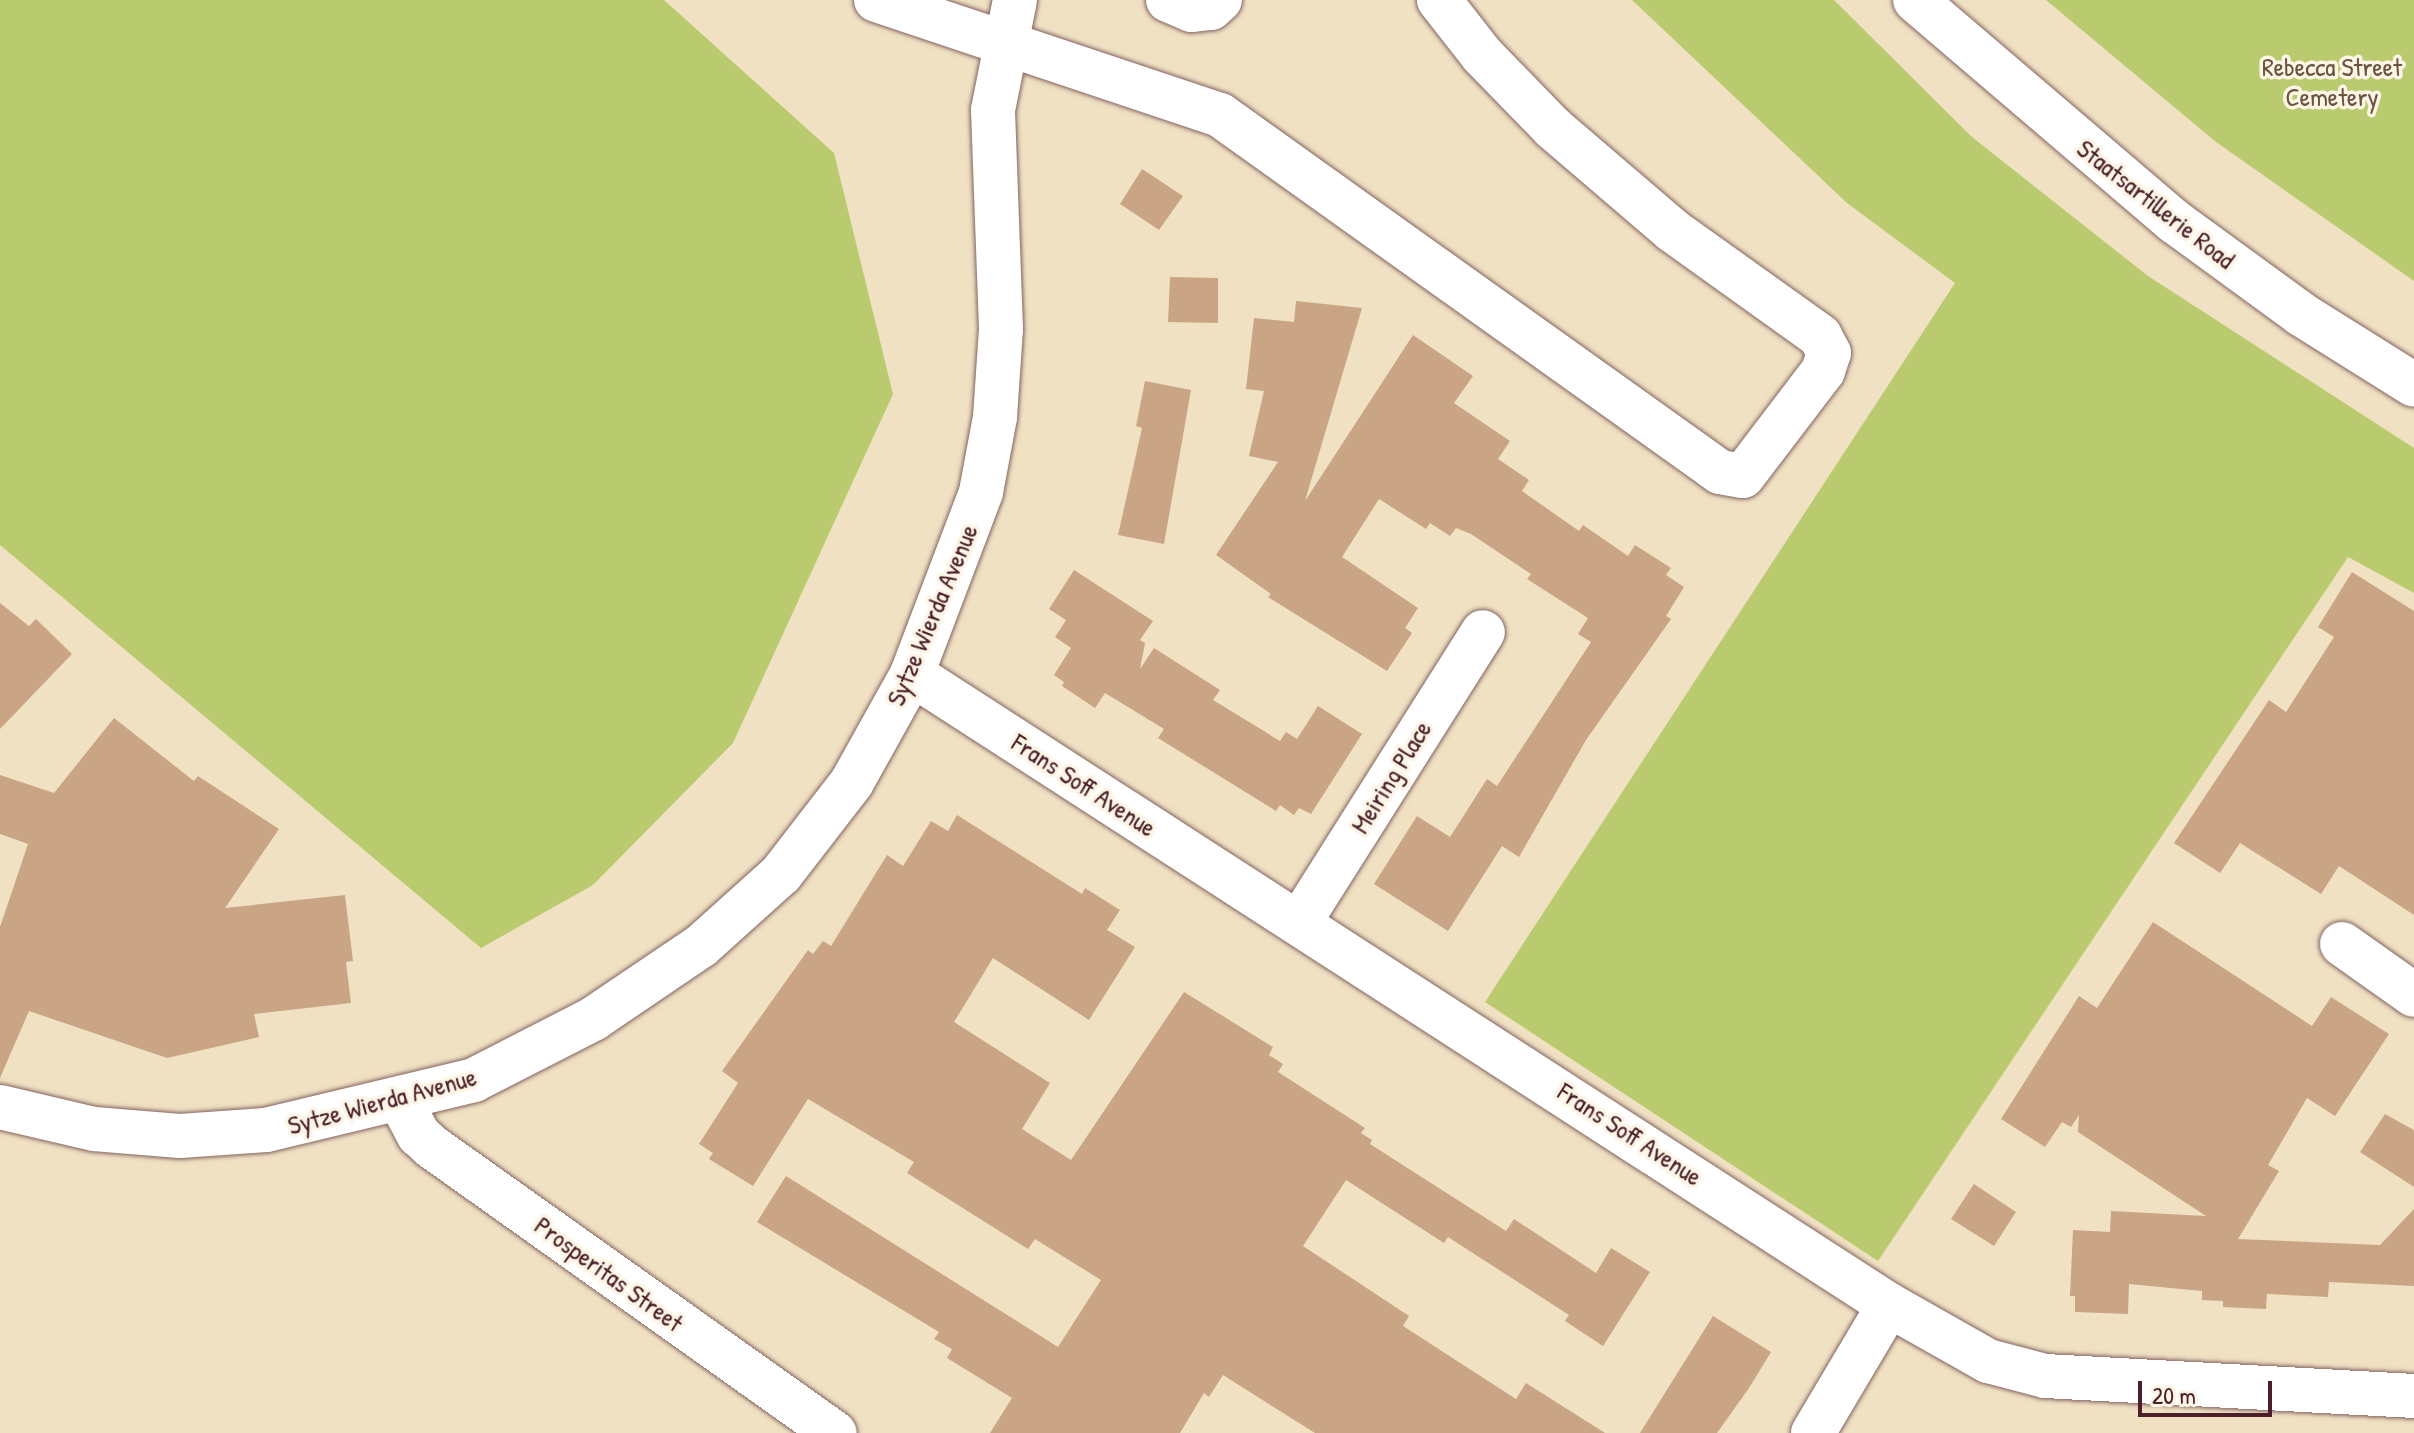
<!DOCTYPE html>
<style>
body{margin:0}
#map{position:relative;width:2414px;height:1433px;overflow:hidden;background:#f0e1c3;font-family:"Patrick Hand",sans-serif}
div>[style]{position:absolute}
.green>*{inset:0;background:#b9cb6e}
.building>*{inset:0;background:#c9a586}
.roads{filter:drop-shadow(0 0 2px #846360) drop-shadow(0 0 2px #846360)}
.minor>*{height:44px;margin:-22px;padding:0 22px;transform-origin:22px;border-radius:22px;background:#fff}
.tertiary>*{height:44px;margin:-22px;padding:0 22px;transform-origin:22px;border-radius:22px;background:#fff}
span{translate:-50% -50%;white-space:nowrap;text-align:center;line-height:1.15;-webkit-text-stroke:7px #fcf5e5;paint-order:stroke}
.park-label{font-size:26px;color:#6b533f}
.street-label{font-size:26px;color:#4a1f2b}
.scale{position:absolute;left:2138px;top:1381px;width:134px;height:36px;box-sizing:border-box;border:4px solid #4a1f2b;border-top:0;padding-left:10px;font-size:24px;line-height:28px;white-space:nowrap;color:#4a1f2b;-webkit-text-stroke:6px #fcf5e5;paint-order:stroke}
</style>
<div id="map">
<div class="green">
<div style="clip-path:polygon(0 0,664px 0,834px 153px,893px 394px,733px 743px,593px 885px,481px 948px,0 545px)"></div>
<div style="clip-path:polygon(1632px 0,1834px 0,1972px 137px,2148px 276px,2414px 448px,2414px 593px,2348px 557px,1878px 1261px,1485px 1002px,1955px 283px,1847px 203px)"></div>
<div style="clip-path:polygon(2046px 0,2414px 0,2414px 281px,2216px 142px)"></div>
</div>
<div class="building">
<div style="clip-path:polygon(1142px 169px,1183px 196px,1159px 230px,1120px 204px)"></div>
<div style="clip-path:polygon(1170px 277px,1218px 278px,1218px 323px,1168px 322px)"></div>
<div style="clip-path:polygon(1296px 301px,1362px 308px,1305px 501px,1413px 335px,1473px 376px,1454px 403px,1510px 441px,1498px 459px,1529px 480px,1522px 491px,1579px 531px,1583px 525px,1628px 556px,1635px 545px,1671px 568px,1666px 575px,1684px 587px,1666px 616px,1671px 619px,1586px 740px,1519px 857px,1502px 846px,1448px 931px,1374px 884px,1417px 816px,1450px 837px,1487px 779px,1497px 786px,1591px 642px,1578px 634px,1588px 618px,1527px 579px,1531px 574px,1471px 534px,1456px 528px,1450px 536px,1430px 523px,1426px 529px,1379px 499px,1342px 557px,1418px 608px,1405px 628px,1412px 633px,1387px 671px,1268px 597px,1271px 594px,1216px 555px,1278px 462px,1249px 456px,1264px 391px,1246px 389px,1254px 318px,1294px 322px)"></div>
<div style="clip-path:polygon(1145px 381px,1191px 390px,1164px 544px,1118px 535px,1142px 428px,1136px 426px)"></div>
<div style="clip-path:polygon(1074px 570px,1153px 621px,1140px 640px,1145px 643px,1140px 669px,1154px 648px,1220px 690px,1213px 700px,1280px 741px,1286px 732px,1297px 739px,1318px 706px,1362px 734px,1311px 814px,1299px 808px,1294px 815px,1280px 805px,1276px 811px,1158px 738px,1164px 729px,1105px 693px,1095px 708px,1062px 686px,1064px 682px,1054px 675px,1071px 648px,1055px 637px,1066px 620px,1049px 609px)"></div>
<div style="clip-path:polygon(2352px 572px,2414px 611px,2414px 915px,2339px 866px,2321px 894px,2240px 843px,2220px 873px,2174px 843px,2269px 700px,2286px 712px,2334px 637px,2318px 627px)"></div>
<div style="clip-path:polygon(0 603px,29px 626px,36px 619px,72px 654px,0 729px)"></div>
<div style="clip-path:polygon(114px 718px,194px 781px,198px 776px,279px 829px,225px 908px,345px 895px,353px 961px,346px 962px,351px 1003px,254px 1014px,259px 1037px,167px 1058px,29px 1011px,0 1078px,0 927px,28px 844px,0 834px,0 775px,54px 793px)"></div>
<div style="clip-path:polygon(957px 815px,1082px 894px,1085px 888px,1120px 910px,1107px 930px,1135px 947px,1089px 1020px,993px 958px,954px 1022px,1050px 1083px,1022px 1129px,1071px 1160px,1184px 992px,1273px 1047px,1269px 1055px,1283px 1064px,1278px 1072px,1365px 1128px,1361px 1133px,1372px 1140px,1370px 1144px,1506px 1231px,1514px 1219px,1596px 1273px,1611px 1248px,1650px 1272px,1603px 1346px,1565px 1321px,1569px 1315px,1448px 1237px,1444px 1243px,1346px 1180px,1303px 1246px,1409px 1316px,1403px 1326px,1516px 1399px,1526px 1383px,1605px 1433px,1315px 1433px,1223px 1375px,1209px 1397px,1204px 1393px,1180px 1433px,990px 1433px,1012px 1398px,947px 1358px,952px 1349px,934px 1339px,939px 1332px,757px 1222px,786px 1176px,1058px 1347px,1101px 1280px,1035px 1239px,1028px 1249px,907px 1173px,914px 1162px,808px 1099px,753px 1186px,709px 1159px,713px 1153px,699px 1144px,738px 1083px,722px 1071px,808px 950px,813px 954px,823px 941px,831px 946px,887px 855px,903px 866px,931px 821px,948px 831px)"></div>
<div style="clip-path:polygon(2153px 922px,2312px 1026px,2331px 997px,2389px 1034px,2335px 1116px,2307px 1098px,2268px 1165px,2279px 1171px,2238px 1239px,2380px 1245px,2414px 1209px,2414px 1286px,2329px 1282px,2328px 1297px,2267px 1294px,2266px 1309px,2223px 1307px,2223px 1301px,2202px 1300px,2202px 1291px,2129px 1284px,2128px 1314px,2075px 1312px,2075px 1296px,2070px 1296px,2073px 1230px,2110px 1232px,2111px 1211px,2206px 1216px,2078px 1132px,2079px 1115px,2071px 1127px,2062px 1122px,2045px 1147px,2001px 1119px,2079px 996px,2097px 1008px)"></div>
<div style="clip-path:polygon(2385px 1114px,2414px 1130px,2414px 1187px,2360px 1152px)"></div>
<div style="clip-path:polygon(1974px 1184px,2016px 1212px,1994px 1246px,1951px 1219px)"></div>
<div style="clip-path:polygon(1713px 1316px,1771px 1352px,1749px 1388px,1717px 1433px,1640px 1433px)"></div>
</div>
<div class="roads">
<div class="minor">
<div style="left:876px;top:0;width:363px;rotate:18.5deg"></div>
<div style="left:1220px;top:115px;width:614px;rotate:35.53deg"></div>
<div style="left:1720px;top:472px;width:23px;rotate:10deg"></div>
<div style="left:1743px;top:476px;width:132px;rotate:-52.7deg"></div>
<div style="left:1823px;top:371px;width:19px;rotate:-72deg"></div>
<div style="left:1829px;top:353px;width:19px;rotate:-118deg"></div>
<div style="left:1820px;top:336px;width:182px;rotate:-144.4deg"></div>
<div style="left:1672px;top:230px;width:157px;rotate:-139.4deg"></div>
<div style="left:1553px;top:128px;width:102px;rotate:-134.2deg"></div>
<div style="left:1482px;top:55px;width:70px;rotate:-128deg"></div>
<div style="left:1168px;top:0;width:25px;rotate:23deg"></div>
<div style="left:1191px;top:10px;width:20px;rotate:-6deg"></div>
<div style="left:1211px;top:8px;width:12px;rotate:-42deg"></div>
<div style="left:912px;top:674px;width:1163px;rotate:32.86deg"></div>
<div style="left:1889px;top:1305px;width:114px;rotate:29.5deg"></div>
<div style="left:1988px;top:1361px;width:59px;rotate:14.7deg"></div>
<div style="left:2045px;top:1376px;width:370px;rotate:3.1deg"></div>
<div style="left:1299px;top:923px;width:344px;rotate:-57.7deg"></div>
<div style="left:2342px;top:944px;width:88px;rotate:35.3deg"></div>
<div style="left:400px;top:1100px;width:40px;rotate:62deg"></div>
<div style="left:419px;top:1135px;width:18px;rotate:43deg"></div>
<div style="left:432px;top:1147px;width:494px;rotate:35.4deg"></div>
<div style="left:0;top:1107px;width:97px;rotate:13.2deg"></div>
<div style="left:94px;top:1129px;width:86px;rotate:4.7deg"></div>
<div style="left:180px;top:1136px;width:86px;rotate:-4deg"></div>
<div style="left:266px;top:1130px;width:214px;rotate:-13.5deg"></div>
<div style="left:474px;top:1080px;width:134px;rotate:-27.1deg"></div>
<div style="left:593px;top:1019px;width:130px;rotate:-34.1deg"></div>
<div style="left:701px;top:946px;width:108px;rotate:-42deg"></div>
<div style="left:781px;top:874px;width:116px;rotate:-52.3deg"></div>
<div style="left:852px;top:782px;width:124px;rotate:-60.9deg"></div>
<div style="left:912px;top:674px;width:195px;rotate:-69.2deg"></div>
<div style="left:981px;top:492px;width:76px;rotate:-79.4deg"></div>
<div style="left:995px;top:417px;width:88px;rotate:-86.1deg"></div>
<div style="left:1001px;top:329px;width:219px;rotate:-92.1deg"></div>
<div style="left:993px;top:110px;width:112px;rotate:-78.7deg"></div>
<div style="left:1813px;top:1433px;width:149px;rotate:-59.3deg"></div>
</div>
<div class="tertiary">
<div style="left:1915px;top:0;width:342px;rotate:40.5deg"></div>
<div style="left:2175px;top:222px;width:156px;rotate:36.1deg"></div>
<div style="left:2301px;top:314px;width:133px;rotate:32.1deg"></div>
</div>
</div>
<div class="park-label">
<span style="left:2332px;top:82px">Rebecca Street<br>Cemetery</span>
</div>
<div class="street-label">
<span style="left:2156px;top:204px;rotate:38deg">Staatsartillerie Road</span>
<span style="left:932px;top:615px;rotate:-67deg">Sytze Wierda Avenue</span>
<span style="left:1391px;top:777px;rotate:-58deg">Meiring Place</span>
<span style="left:1084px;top:785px;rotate:33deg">Frans Soff Avenue</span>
<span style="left:382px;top:1101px;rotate:-15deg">Sytze Wierda Avenue</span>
<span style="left:1630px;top:1134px;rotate:33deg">Frans Soff Avenue</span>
<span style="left:609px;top:1274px;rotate:36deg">Prosperitas Street</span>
</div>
<div class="scale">20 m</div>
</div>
